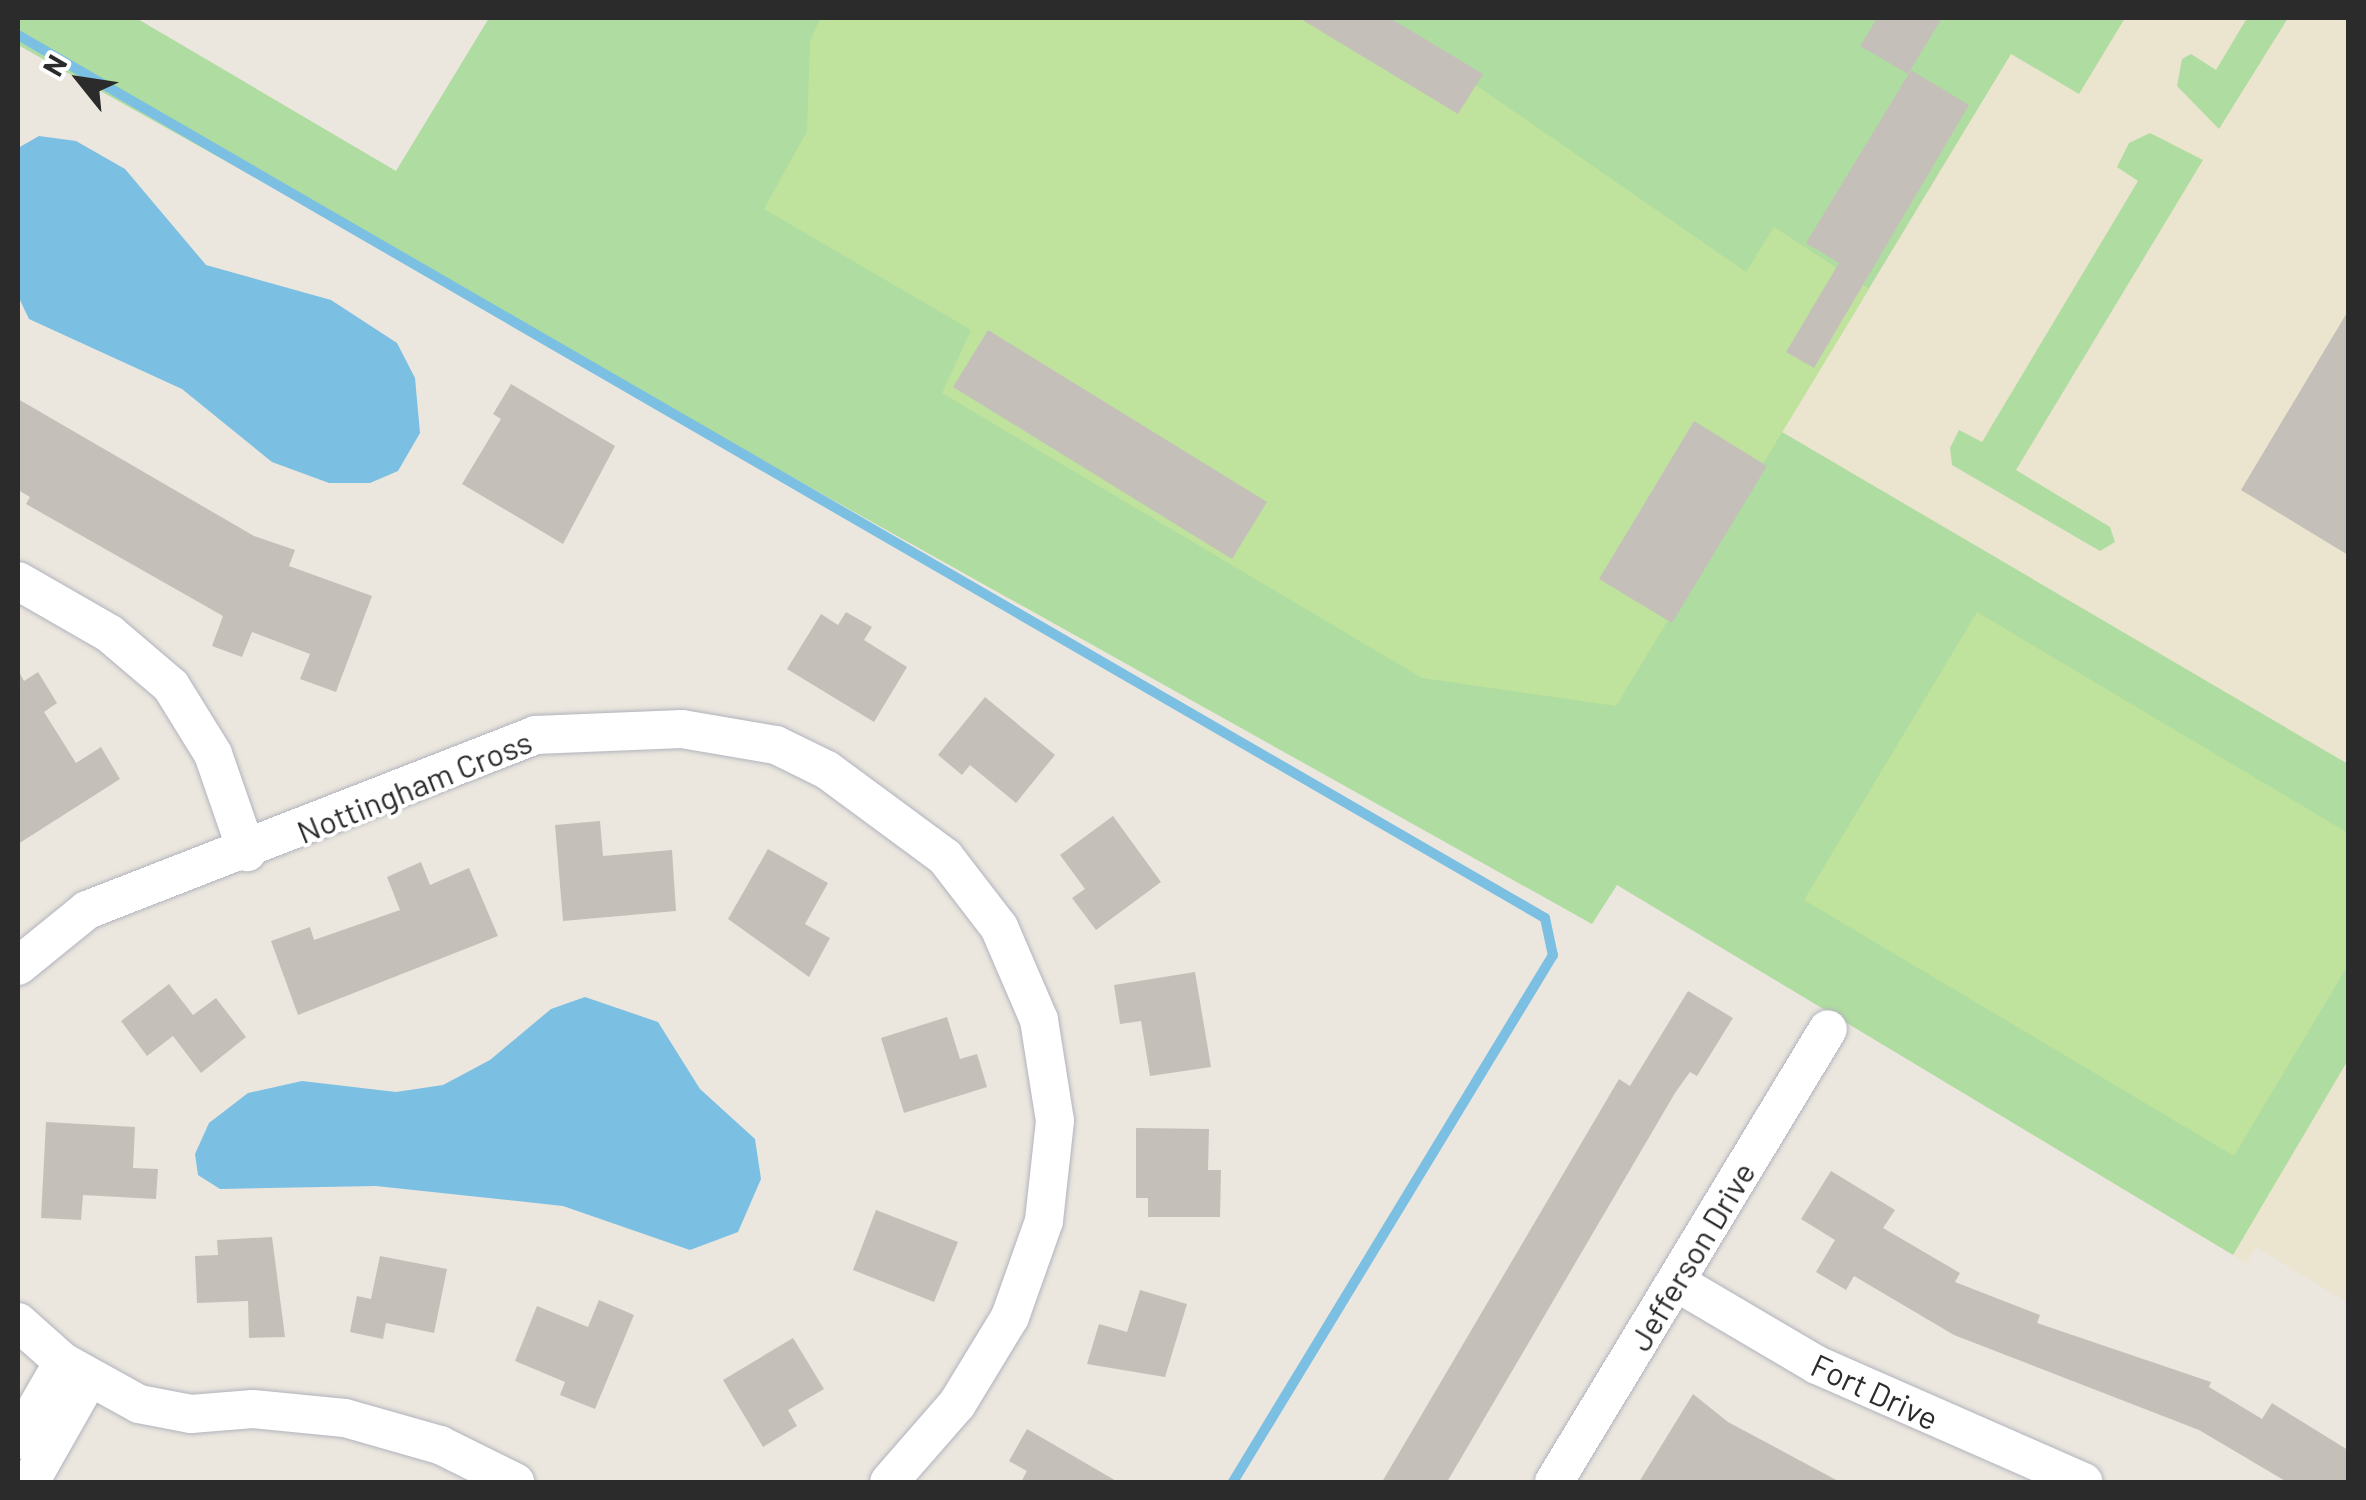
<!DOCTYPE html>
<style>
body{margin:0}
#map{position:relative;width:2366px;height:1500px;overflow:hidden;background:#ebe6de;font-family:Barlow,sans-serif}
div>[style]{position:absolute}
.education>*{inset:0;background:#ebe4cf}
.green>*{inset:0;background:#afdca0}
.pitch>*{inset:0;background:#bfe29d}
.water>*{inset:0;background:#7bbfe3}
.stream>*{height:10px;margin:-5px;padding:0 5px;transform-origin:5px;border-radius:5px;background:#7bbfe3}
.building>*{inset:0;background:#c4c0b9}
.roads{filter:drop-shadow(0 0 2px #b1b3bd) drop-shadow(0 0 2px #b1b3bd)}
.minor>*{height:38px;margin:-19px;padding:0 19px;transform-origin:19px;border-radius:19px;background:#fff}
span{translate:-50% -50%;white-space:nowrap;text-align:center;line-height:1.15;-webkit-text-stroke:8px #fff;paint-order:stroke}
.street-label{font-size:32px;color:#2b2b2b}
.frame{position:absolute;inset:0;border:20px solid #2b2b2b;pointer-events:none}
.north{position:absolute;left:30px;top:30px;width:100px;height:100px;-webkit-text-stroke:8px #fff;paint-order:stroke;rotate:300deg;font-size:28px;font-weight:700;line-height:40px;text-align:center;color:#2b2b2b}
.north::after{content:'';display:block;margin:auto;width:35px;height:45px;background:#2b2b2b;clip-path:polygon(50% 0,100% 100%,50% 72%,0 100%)}
</style>
<div id="map">
<div class="education">
<div style="clip-path:polygon(489px 18px,2348px 18px,2348px 1303px,2256px 1247px,2246px 1263px,1617px 885px,1592px 924px)"></div>
</div>
<div class="green">
<div style="clip-path:polygon(18px 18px,136px 18px,396px 171px,489px 18px,2125px 18px,2079px 94px,2011px 54px,1782px 432px,2348px 764px,2348px 1060px,2233px 1255px,1617px 885px,1592px 924px,18px 45px)"></div>
<div style="clip-path:polygon(2247px 18px,2288px 18px,2219px 129px,2177px 86px,2182px 59px,2191px 54px,2216px 70px)"></div>
<div style="clip-path:polygon(2150px 133px,2203px 160px,2016px 470px,2110px 527px,2115px 542px,2100px 551px,1952px 465px,1950px 448px,1959px 430px,1982px 442px,2138px 181px,2117px 167px,2129px 143px)"></div>
</div>
<div class="pitch">
<div style="clip-path:polygon(821px 18px,1379px 18px,1746px 272px,1774px 227px,1869px 289px,1616px 706px,1422px 678px,942px 393px,971px 330px,764px 209px,807px 131px,810px 41px)"></div>
<div style="clip-path:polygon(1977px 612px,2348px 833px,2348px 965px,2234px 1156px,1804px 900px)"></div>
</div>
<div class="water">
<div style="clip-path:polygon(39px 136px,76px 141px,125px 169px,206px 265px,331px 300px,397px 343px,415px 378px,420px 433px,398px 471px,370px 483px,329px 483px,272px 462px,182px 389px,29px 319px,18px 296px,18px 148px)"></div>
<div style="clip-path:polygon(585px 997px,658px 1022px,700px 1089px,755px 1139px,761px 1179px,738px 1232px,690px 1250px,563px 1206px,376px 1186px,220px 1189px,198px 1175px,195px 1154px,209px 1123px,248px 1093px,302px 1081px,396px 1092px,443px 1085px,490px 1060px,551px 1009px)"></div>
</div>
<div class="stream">
<div style="left:18px;top:35px;width:1764px;rotate:30.04deg"></div>
<div style="left:1545px;top:918px;width:38px;rotate:78deg"></div>
<div style="left:1553px;top:955px;width:617px;rotate:121.27deg"></div>
</div>
<div class="building">
<div style="clip-path:polygon(1299px 18px,1390px 18px,1483px 74px,1458px 114px)"></div>
<div style="clip-path:polygon(1877px 18px,1942px 18px,1908px 74px,1860px 46px)"></div>
<div style="clip-path:polygon(1911px 70px,1969px 105px,1814px 368px,1786px 352px,1839px 263px,1806px 243px)"></div>
<div style="clip-path:polygon(2348px 311px,2348px 555px,2241px 490px)"></div>
<div style="clip-path:polygon(988px 330px,1267px 502px,1232px 559px,953px 387px)"></div>
<div style="clip-path:polygon(511px 384px,615px 446px,563px 544px,462px 484px,501px 419px,493px 414px)"></div>
<div style="clip-path:polygon(18px 399px,254px 536px,295px 550px,289px 566px,372px 596px,336px 692px,300px 679px,310px 654px,252px 632px,242px 657px,212px 646px,223px 616px,26px 504px,30px 497px,18px 490px)"></div>
<div style="clip-path:polygon(1694px 421px,1767px 466px,1672px 623px,1599px 579px)"></div>
<div style="clip-path:polygon(846px 612px,872px 627px,864px 640px,907px 667px,874px 722px,787px 669px,821px 614px,838px 625px)"></div>
<div style="clip-path:polygon(18px 670px,24px 681px,38px 672px,57px 703px,44px 712px,76px 763px,101px 747px,120px 779px,18px 844px)"></div>
<div style="clip-path:polygon(985px 697px,1055px 755px,1016px 803px,970px 765px,962px 775px,938px 755px)"></div>
<div style="clip-path:polygon(1113px 816px,1161px 882px,1096px 930px,1072px 898px,1085px 889px,1060px 855px)"></div>
<div style="clip-path:polygon(600px 821px,603px 856px,672px 850px,676px 911px,563px 921px,555px 825px)"></div>
<div style="clip-path:polygon(768px 849px,828px 883px,805px 924px,830px 938px,809px 977px,728px 919px)"></div>
<div style="clip-path:polygon(421px 862px,430px 885px,469px 868px,498px 936px,298px 1015px,271px 941px,310px 927px,314px 940px,400px 910px,387px 877px)"></div>
<div style="clip-path:polygon(1195px 972px,1211px 1067px,1150px 1076px,1141px 1021px,1120px 1024px,1114px 985px)"></div>
<div style="clip-path:polygon(169px 984px,193px 1015px,216px 998px,246px 1037px,201px 1073px,173px 1036px,147px 1056px,121px 1021px)"></div>
<div style="clip-path:polygon(1688px 991px,1733px 1018px,1697px 1076px,1690px 1072px,1675px 1093px,1447px 1482px,1382px 1482px,1619px 1079px,1630px 1086px)"></div>
<div style="clip-path:polygon(947px 1017px,960px 1059px,977px 1054px,987px 1087px,904px 1113px,881px 1038px)"></div>
<div style="clip-path:polygon(46px 1122px,135px 1127px,133px 1168px,158px 1169px,156px 1199px,83px 1195px,81px 1220px,41px 1218px)"></div>
<div style="clip-path:polygon(1136px 1128px,1209px 1129px,1208px 1170px,1221px 1170px,1220px 1217px,1148px 1217px,1148px 1198px,1136px 1198px)"></div>
<div style="clip-path:polygon(1831px 1171px,1895px 1210px,1883px 1228px,1960px 1273px,1955px 1282px,2040px 1315px,2037px 1323px,2211px 1382px,2209px 1387px,2262px 1419px,2272px 1403px,2348px 1450px,2348px 1482px,2287px 1482px,2199px 1430px,1954px 1335px,1854px 1276px,1846px 1290px,1816px 1272px,1835px 1240px,1801px 1219px)"></div>
<div style="clip-path:polygon(876px 1210px,958px 1242px,934px 1302px,853px 1270px)"></div>
<div style="clip-path:polygon(272px 1237px,285px 1337px,249px 1338px,248px 1301px,197px 1303px,195px 1256px,218px 1255px,217px 1240px)"></div>
<div style="clip-path:polygon(380px 1256px,447px 1269px,434px 1333px,386px 1323px,383px 1339px,350px 1332px,357px 1296px,371px 1299px)"></div>
<div style="clip-path:polygon(1140px 1290px,1187px 1304px,1165px 1377px,1087px 1364px,1099px 1324px,1127px 1332px)"></div>
<div style="clip-path:polygon(599px 1300px,634px 1315px,595px 1409px,560px 1395px,565px 1382px,515px 1361px,537px 1306px,588px 1327px)"></div>
<div style="clip-path:polygon(793px 1338px,824px 1389px,788px 1410px,797px 1426px,763px 1447px,723px 1380px)"></div>
<div style="clip-path:polygon(1693px 1394px,1728px 1422px,1840px 1482px,1639px 1482px)"></div>
<div style="clip-path:polygon(1027px 1429px,1118px 1482px,1021px 1482px,1027px 1471px,1009px 1461px)"></div>
</div>
<div class="roads">
<div class="minor">
<div style="left:18px;top:581px;width:106px;rotate:29.9deg"></div>
<div style="left:110px;top:634px;width:80px;rotate:40.4deg"></div>
<div style="left:171px;top:686px;width:80px;rotate:58.3deg"></div>
<div style="left:213px;top:754px;width:104px;rotate:70.9deg"></div>
<div style="left:18px;top:966px;width:89px;rotate:-39.1deg"></div>
<div style="left:87px;top:910px;width:481px;rotate:-21.3deg"></div>
<div style="left:535px;top:735px;width:147px;rotate:-2.3deg"></div>
<div style="left:682px;top:729px;width:95px;rotate:9.7deg"></div>
<div style="left:776px;top:745px;width:57px;rotate:26.1deg"></div>
<div style="left:827px;top:770px;width:147px;rotate:36.4deg"></div>
<div style="left:945px;top:857px;width:88px;rotate:52.4deg"></div>
<div style="left:999px;top:927px;width:101px;rotate:66.7deg"></div>
<div style="left:1039px;top:1020px;width:102px;rotate:81deg"></div>
<div style="left:1055px;top:1121px;width:101px;rotate:96.3deg"></div>
<div style="left:1044px;top:1221px;width:102px;rotate:109.5deg"></div>
<div style="left:1010px;top:1317px;width:102px;rotate:121.3deg"></div>
<div style="left:957px;top:1404px;width:103px;rotate:131.1deg"></div>
<div style="left:1676px;top:1282px;width:164px;rotate:30.5deg"></div>
<div style="left:1817px;top:1365px;width:291px;rotate:23.7deg"></div>
<div style="left:18px;top:1322px;width:60px;rotate:41.6deg"></div>
<div style="left:63px;top:1362px;width:87px;rotate:28.9deg"></div>
<div style="left:139px;top:1404px;width:53px;rotate:10.9deg"></div>
<div style="left:191px;top:1414px;width:62px;rotate:-4.6deg"></div>
<div style="left:253px;top:1409px;width:92px;rotate:5.6deg"></div>
<div style="left:345px;top:1418px;width:99px;rotate:15.9deg"></div>
<div style="left:440px;top:1445px;width:84px;rotate:26.3deg"></div>
<div style="left:18px;top:1440px;width:90px;rotate:-60deg"></div>
<div style="left:30px;top:1482px;width:120px;rotate:-60.4deg"></div>
<div style="left:1554px;top:1482px;width:529px;rotate:-58.83deg"></div>
</div>
</div>
<div class="street-label">
<span style="left:414px;top:786px;rotate:-22deg">Nottingham Cross</span>
<span style="left:1691px;top:1256px;rotate:-59deg">Jefferson Drive</span>
<span style="left:1875px;top:1391px;rotate:25deg">Fort Drive</span>
</div>
<div class="frame"></div>
<div class="north">N</div>
</div>
